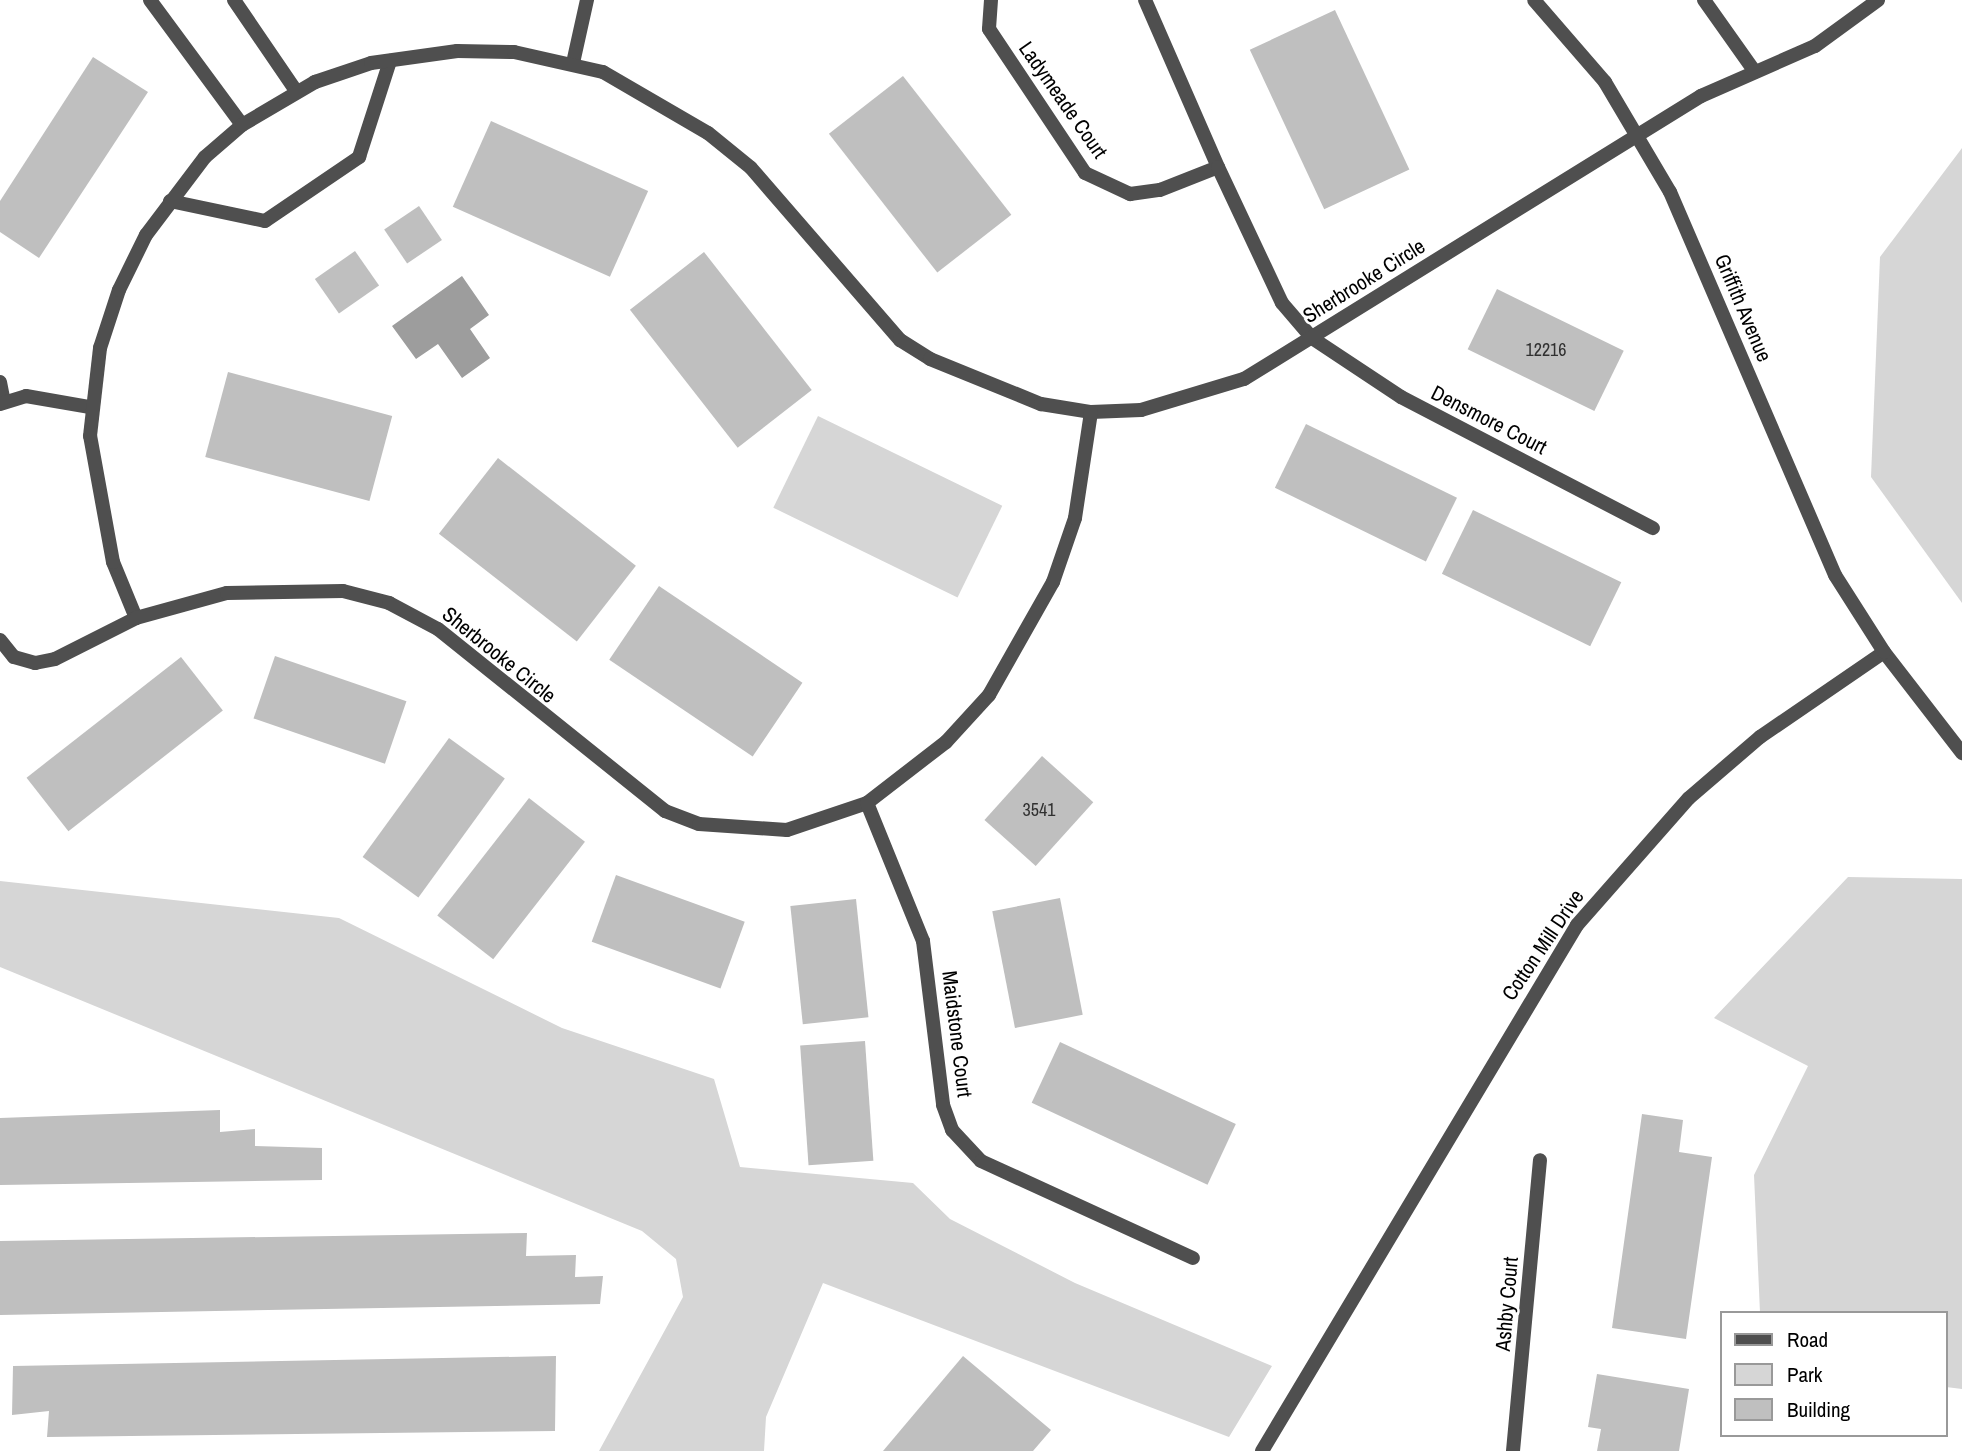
<!DOCTYPE html>
<style>
body{margin:0}
#map{position:relative;width:1962px;height:1451px;overflow:hidden;background:#fff;font-family:"Archivo Narrow",sans-serif}
div>[style]{position:absolute}
.green>*{inset:0;background:#d6d6d6;transform-origin:0 0}
.water>*{inset:0;background:#9d9d9d}
.building>*{inset:0;background:#bfbfbf;transform-origin:0 0}
.service>*{height:14px;margin:-7px;padding:0 7px;transform-origin:7px;border-radius:7px;background:#4f4f4f}
.minor>*{height:14px;margin:-7px;padding:0 7px;transform-origin:7px;border-radius:7px;background:#4f4f4f}
.tertiary>*{height:14px;margin:-7px;padding:0 7px;transform-origin:7px;border-radius:7px;background:#4f4f4f}
span{translate:-50% -50%;white-space:nowrap;text-align:center;line-height:1.15;-webkit-text-stroke:5px #fff;paint-order:stroke}
.number-label{font-size:18px;color:#303030}
.number-label span{-webkit-text-stroke-width:0}
.street-label{font-size:21px;color:#000}
.legend{position:absolute;left:1720px;top:1311px;width:228px;height:126px;box-sizing:border-box;background:#fff;border:2px solid #999;margin:0;padding:9px 12px;list-style:none;font-size:21px;color:#000}
.legend li{display:flex;align-items:center;gap:14px;height:35px}
.legend b{width:35px;border:2px solid #999}
</style>
<div id="map">
<div class="green">
<i style="clip-path:polygon(1962px 148px,1962px 603px,1871px 477px,1880px 257px)"></i>
<i style="left:818px;top:416px;width:205px;height:102px;rotate:26deg"></i>
<i style="clip-path:polygon(1848px 877px,1962px 879px,1962px 1389px,1946px 1387px,1946px 1313px,1760px 1313px,1754px 1175px,1808px 1066px,1714px 1018px)"></i>
<i style="clip-path:polygon(0 881px,339px 918px,562px 1028px,714px 1079px,740px 1167px,913px 1183px,950px 1219px,1075px 1283px,1272px 1366px,1229px 1437px,823px 1283px,766px 1417px,764px 1451px,599px 1451px,683px 1297px,676px 1259px,642px 1231px,0 967px)"></i>
</div>
<div class="water">
<i style="clip-path:polygon(462px 276px,489px 315px,470px 329px,490px 358px,462px 378px,438px 344px,416px 359px,392px 326px)"></i>
</div>
<div class="building">
<i style="left:1335px;top:10px;width:176px;height:94px;rotate:65deg"></i>
<i style="clip-path:polygon(93px 57px,148px 92px,39px 258px,0 232px,0 201px)"></i>
<i style="left:903px;top:76px;width:176px;height:94px;rotate:52deg"></i>
<i style="left:491px;top:121px;width:172px;height:94px;rotate:24deg"></i>
<i style="left:419px;top:206px;width:41px;height:42px;rotate:56deg"></i>
<i style="left:355px;top:251px;width:42px;height:49px;rotate:55deg"></i>
<i style="left:704px;top:252px;width:175px;height:94px;rotate:52deg"></i>
<i style="left:1497px;top:289px;width:141px;height:67px;rotate:26deg"></i>
<i style="left:228px;top:372px;width:170px;height:88px;rotate:15deg"></i>
<i style="left:1306px;top:424px;width:168px;height:71px;rotate:26deg"></i>
<i style="left:498px;top:458px;width:175px;height:96px;rotate:38deg"></i>
<i style="left:1473px;top:510px;width:165px;height:71px;rotate:26deg"></i>
<i style="left:659px;top:586px;width:173px;height:89px;rotate:34deg"></i>
<i style="left:275px;top:656px;width:139px;height:66px;rotate:19deg"></i>
<i style="left:181px;top:657px;width:68px;height:196px;rotate:52deg"></i>
<i style="left:449px;top:738px;width:69px;height:147px;rotate:36deg"></i>
<i style="left:1042px;top:756px;width:69px;height:86px;rotate:42deg"></i>
<i style="left:529px;top:798px;width:71px;height:149px;rotate:38deg"></i>
<i style="left:616px;top:875px;width:137px;height:71px;rotate:20deg"></i>
<i style="left:1060px;top:898px;width:119px;height:69px;rotate:79deg"></i>
<i style="left:856px;top:899px;width:119px;height:66px;rotate:84deg"></i>
<i style="left:865px;top:1041px;width:120px;height:65px;rotate:86deg"></i>
<i style="left:1060px;top:1042px;width:194px;height:67px;rotate:25deg"></i>
<i style="clip-path:polygon(220px 1110px,220px 1132px,255px 1129px,255px 1146px,322px 1148px,322px 1180px,0 1185px,0 1118px)"></i>
<i style="clip-path:polygon(1642px 1114px,1683px 1120px,1679px 1152px,1712px 1157px,1686px 1339px,1612px 1328px)"></i>
<i style="clip-path:polygon(527px 1233px,526px 1256px,576px 1255px,575px 1277px,603px 1276px,600px 1304px,0 1315px,0 1241px)"></i>
<i style="clip-path:polygon(556px 1356px,555px 1431px,47px 1437px,49px 1411px,12px 1415px,13px 1366px)"></i>
<i style="clip-path:polygon(963px 1356px,1051px 1430px,1033px 1451px,883px 1451px)"></i>
<i style="clip-path:polygon(1597px 1374px,1689px 1389px,1679px 1451px,1597px 1451px,1601px 1429px,1588px 1427px)"></i>
</div>
<div class="service">
<i style="left:170px;top:201px;width:97px;rotate:11.9deg"></i>
<i style="left:265px;top:221px;width:114px;rotate:-34.2deg"></i>
<i style="left:359px;top:157px;width:101px;rotate:-72.1deg"></i>
</div>
<div class="minor">
<i style="left:150px;top:0;width:155px;rotate:53.6deg"></i>
<i style="left:234px;top:0;width:110px;rotate:55.7deg"></i>
<i style="left:991px;top:0;width:29px;rotate:94deg"></i>
<i style="left:989px;top:29px;width:173px;rotate:56.3deg"></i>
<i style="left:1085px;top:173px;width:50px;rotate:25deg"></i>
<i style="left:1130px;top:194px;width:30px;rotate:-8deg"></i>
<i style="left:1160px;top:190px;width:62px;rotate:-21.6deg"></i>
<i style="left:1218px;top:167px;width:182px;rotate:-113.6deg"></i>
<i style="left:1704px;top:0;width:88px;rotate:54.7deg"></i>
<i style="left:573px;top:63px;width:65px;rotate:-77.5deg"></i>
<i style="left:1218px;top:167px;width:150px;rotate:64.8deg"></i>
<i style="left:1282px;top:303px;width:46px;rotate:49.4deg"></i>
<i style="left:1312px;top:338px;width:107px;rotate:33.5deg"></i>
<i style="left:1401px;top:397px;width:284px;rotate:27.5deg"></i>
<i style="left:0;top:382px;width:20px;rotate:79deg"></i>
<i style="left:0;top:404px;width:27px;rotate:-17deg"></i>
<i style="left:26px;top:396px;width:65px;rotate:9.8deg"></i>
<i style="left:136px;top:618px;width:61px;rotate:-112.3deg"></i>
<i style="left:113px;top:562px;width:128px;rotate:-100.3deg"></i>
<i style="left:90px;top:436px;width:89px;rotate:-83.5deg"></i>
<i style="left:100px;top:348px;width:61px;rotate:-71.9deg"></i>
<i style="left:119px;top:290px;width:61px;rotate:-63.9deg"></i>
<i style="left:146px;top:235px;width:98px;rotate:-52.9deg"></i>
<i style="left:205px;top:157px;width:49px;rotate:-40.9deg"></i>
<i style="left:242px;top:125px;width:85px;rotate:-30.5deg"></i>
<i style="left:315px;top:82px;width:59px;rotate:-18.7deg"></i>
<i style="left:371px;top:63px;width:87px;rotate:-7.9deg"></i>
<i style="left:457px;top:51px;width:57px;rotate:1deg"></i>
<i style="left:514px;top:52px;width:91px;rotate:12.7deg"></i>
<i style="left:603px;top:72px;width:121px;rotate:30.2deg"></i>
<i style="left:708px;top:133px;width:55px;rotate:39.1deg"></i>
<i style="left:751px;top:168px;width:228px;rotate:49.1deg"></i>
<i style="left:900px;top:340px;width:36px;rotate:32deg"></i>
<i style="left:930px;top:359px;width:120px;rotate:22.1deg"></i>
<i style="left:1041px;top:404px;width:51px;rotate:9.1deg"></i>
<i style="left:1091px;top:412px;width:50px;rotate:-2.3deg"></i>
<i style="left:1141px;top:410px;width:108px;rotate:-16.8deg"></i>
<i style="left:1244px;top:379px;width:538px;rotate:-31.77deg"></i>
<i style="left:1701px;top:96px;width:124px;rotate:-23.7deg"></i>
<i style="left:1815px;top:46px;width:78px;rotate:-36.1deg"></i>
<i style="left:0;top:640px;width:22px;rotate:51deg"></i>
<i style="left:14px;top:657px;width:22px;rotate:16deg"></i>
<i style="left:35px;top:663px;width:20px;rotate:-11deg"></i>
<i style="left:55px;top:659px;width:91px;rotate:-26.8deg"></i>
<i style="left:136px;top:618px;width:94px;rotate:-15.4deg"></i>
<i style="left:227px;top:593px;width:116px;rotate:-1deg"></i>
<i style="left:343px;top:591px;width:48px;rotate:14.6deg"></i>
<i style="left:389px;top:603px;width:55px;rotate:28deg"></i>
<i style="left:438px;top:629px;width:291px;rotate:38.7deg"></i>
<i style="left:665px;top:811px;width:36px;rotate:21deg"></i>
<i style="left:699px;top:824px;width:88px;rotate:3.9deg"></i>
<i style="left:787px;top:830px;width:84px;rotate:-18.6deg"></i>
<i style="left:867px;top:803px;width:100px;rotate:-37.7deg"></i>
<i style="left:946px;top:742px;width:64px;rotate:-47.5deg"></i>
<i style="left:989px;top:695px;width:130px;rotate:-60.5deg"></i>
<i style="left:1053px;top:582px;width:68px;rotate:-71deg"></i>
<i style="left:1075px;top:518px;width:107px;rotate:-81.4deg"></i>
<i style="left:1884px;top:652px;width:128px;rotate:52.3deg"></i>
<i style="left:867px;top:803px;width:149px;rotate:67.9deg"></i>
<i style="left:923px;top:941px;width:165px;rotate:83deg"></i>
<i style="left:943px;top:1105px;width:27px;rotate:70deg"></i>
<i style="left:952px;top:1130px;width:42px;rotate:46.9deg"></i>
<i style="left:981px;top:1161px;width:233px;rotate:24.6deg"></i>
<i style="left:1513px;top:1451px;width:292px;rotate:-84.7deg"></i>
</div>
<div class="tertiary">
<i style="left:1262px;top:1451px;width:613px;rotate:-59.08deg"></i>
<i style="left:1577px;top:925px;width:169px;rotate:-48.6deg"></i>
<i style="left:1689px;top:798px;width:94px;rotate:-40.7deg"></i>
<i style="left:1760px;top:737px;width:150px;rotate:-34.4deg"></i>
<i style="left:1884px;top:652px;width:91px;rotate:-122.5deg"></i>
<i style="left:1835px;top:575px;width:417px;rotate:-113.3deg"></i>
<i style="left:1670px;top:192px;width:128px;rotate:-120.6deg"></i>
<i style="left:1605px;top:82px;width:108px;rotate:-130.9deg"></i>
</div>
<div class="number-label">
<span style="left:1546px;top:350px">12216</span>
<span style="left:1039px;top:810px">3541</span>
</div>
<div class="street-label">
<span style="left:1063px;top:100px;rotate:55deg">Ladymeade Court</span>
<span style="left:1364px;top:281px;rotate:-32deg">Sherbrooke Circle</span>
<span style="left:1743px;top:308px;rotate:67deg">Griffith Avenue</span>
<span style="left:1489px;top:420px;rotate:27deg">Densmore Court</span>
<span style="left:499px;top:655px;rotate:39deg">Sherbrooke Circle</span>
<span style="left:1543px;top:945px;rotate:-56deg">Cotton Mill Drive</span>
<span style="left:957px;top:1034px;rotate:83deg">Maidstone Court</span>
<span style="left:1507px;top:1304px;rotate:-85deg">Ashby Court</span>
</div>
<ul class="legend">
<li><b style="height:9px;background:#4f4f4f"></b>Road</li>
<li><b style="height:19px;background:#d6d6d6"></b>Park</li>
<li><b style="height:19px;background:#bfbfbf"></b>Building</li>
</ul>
</div>
